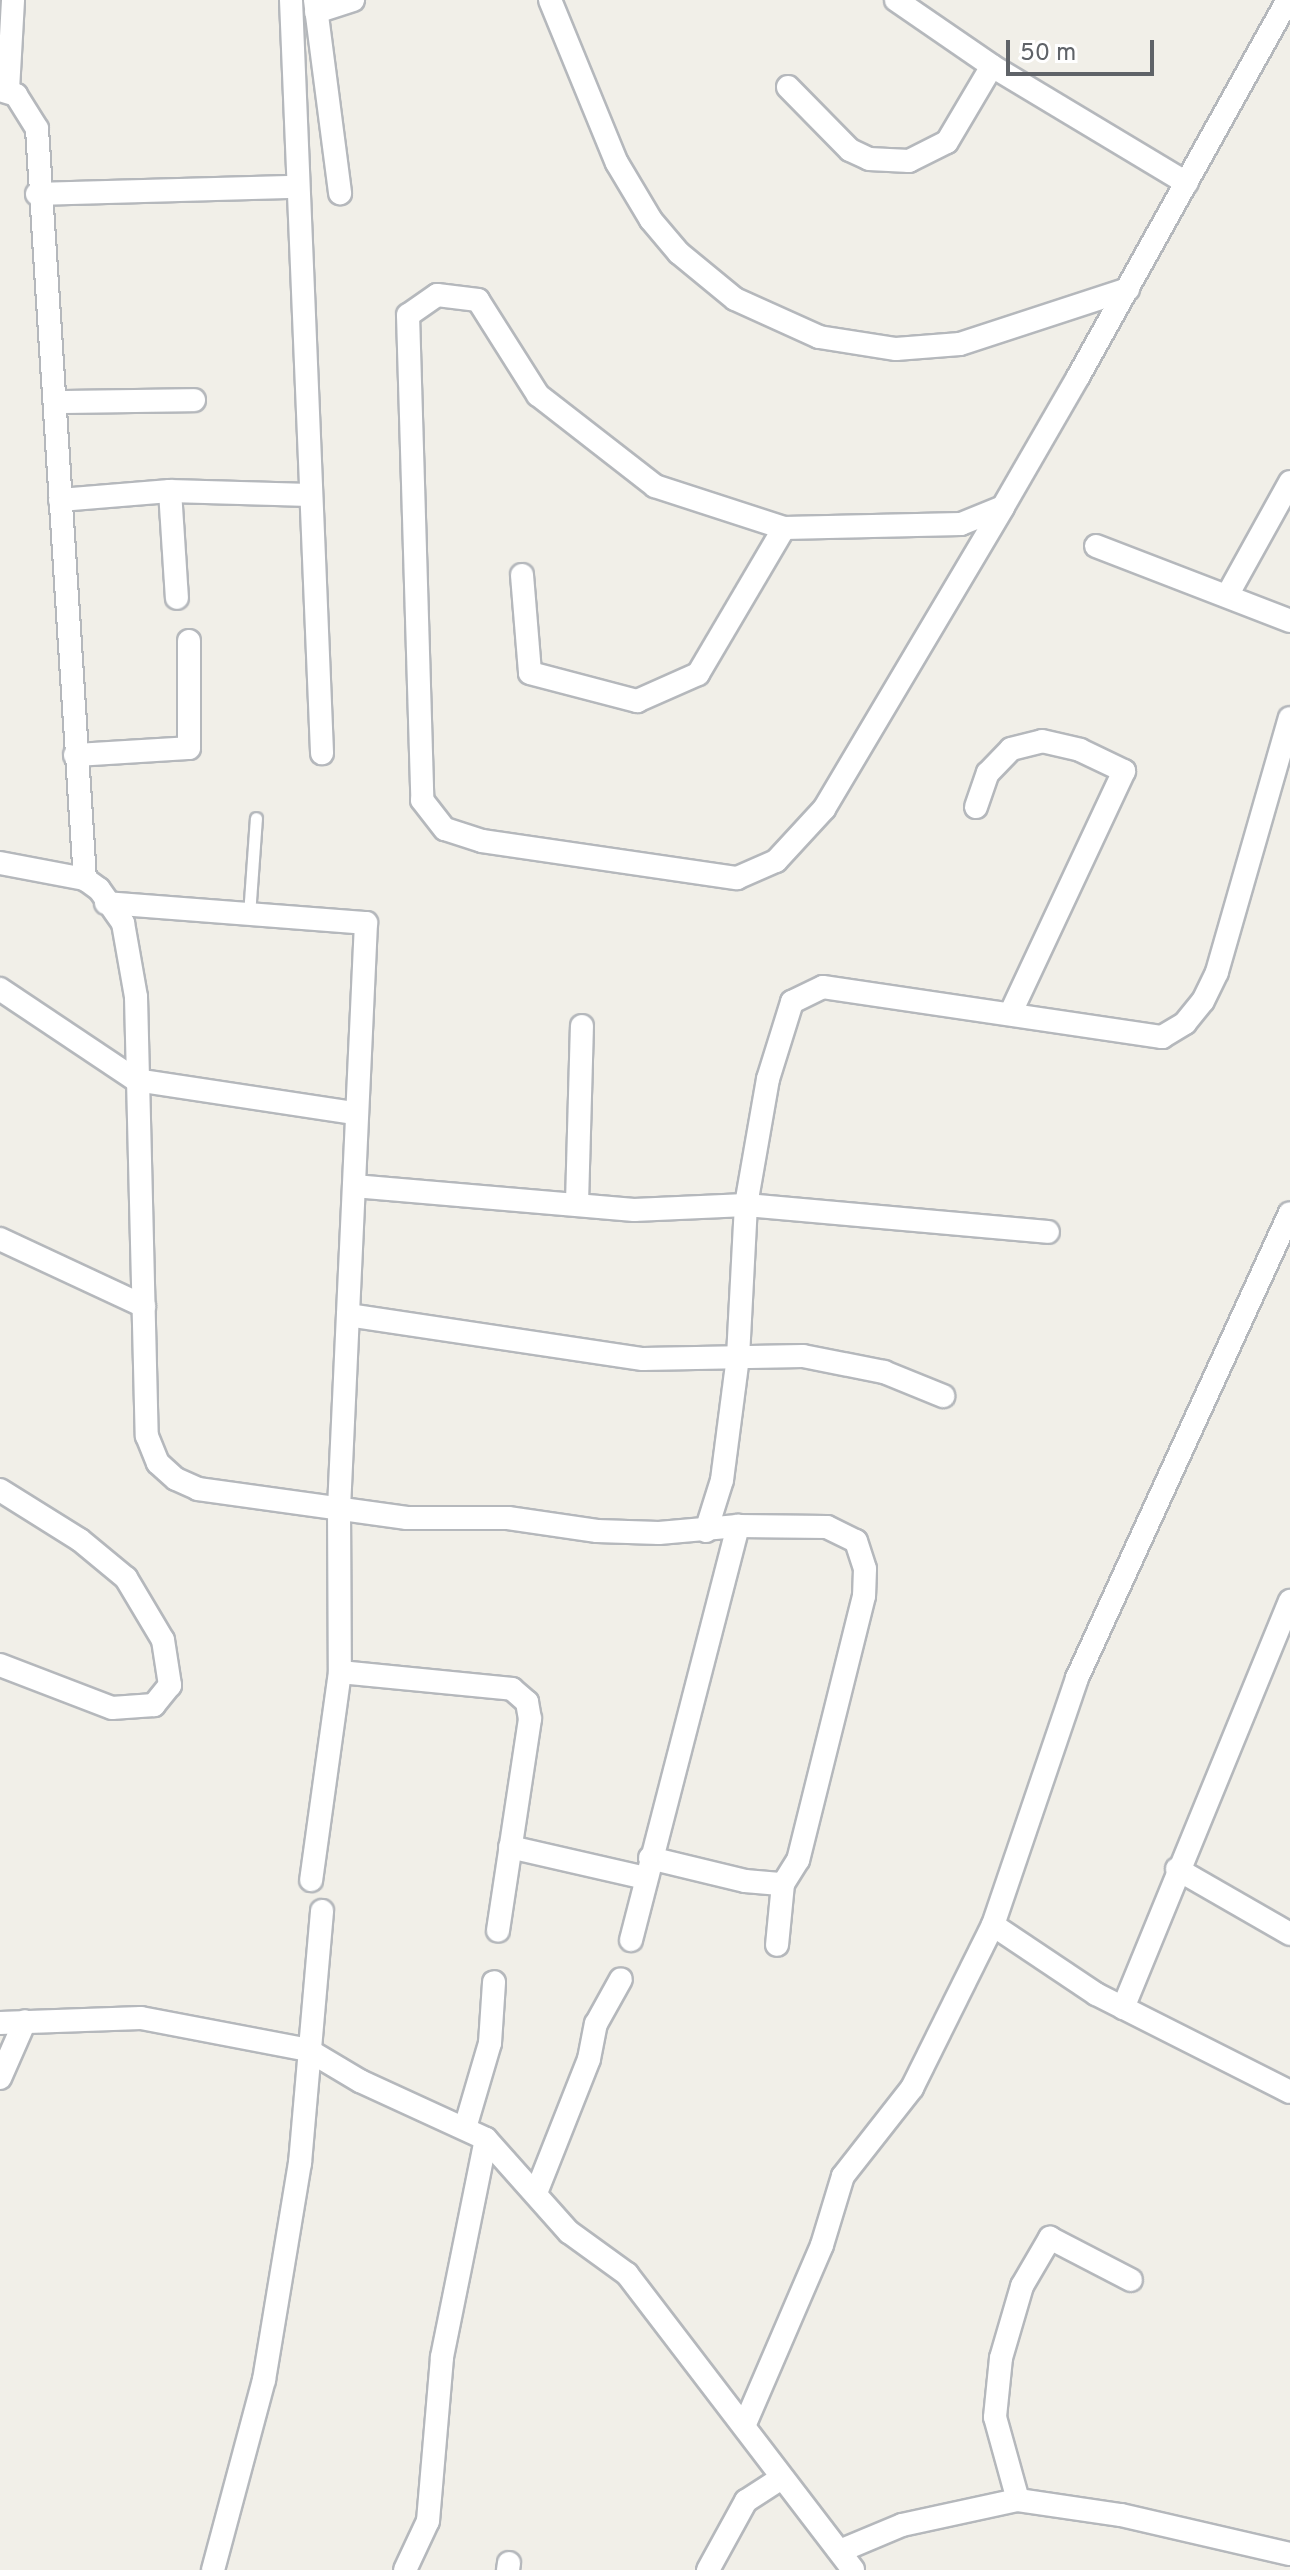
<!DOCTYPE html>
<style>
body{margin:0}
#map{position:relative;width:1290px;height:2570px;overflow:hidden;background:#f1efe8;font-family:Overpass,sans-serif}
div>[style]{position:absolute}
.roads{filter:drop-shadow(2px 0 #b5b8bc) drop-shadow(-2px 0 #b5b8bc) drop-shadow(0 2px #b5b8bc) drop-shadow(0 -2px #b5b8bc)}
.lane>*{height:11px;margin:-5.5px;padding:0 5.5px;transform-origin:5.5px;border-radius:5.5px;background:#fff}
.street>*{height:22px;margin:-11px;padding:0 11px;transform-origin:11px;border-radius:11px;background:#fff}
span{translate:-50% -50%;white-space:nowrap;text-align:center;line-height:1.15;-webkit-text-stroke:6px #fff;paint-order:stroke}
.scale{position:absolute;left:1006px;top:40px;width:148px;height:36px;box-sizing:border-box;border:4px solid #5f6368;border-top:0;padding-left:10px;font-size:24px;line-height:28px;white-space:nowrap;color:#5f6368;-webkit-text-stroke:6px #fff;paint-order:stroke}
</style>
<div id="map">
<div class="roads">
<div class="lane">
<i style="left:249px;top:915px;width:97px;rotate:-85.9deg"></i>
</div>
<div class="street">
<i style="left:291px;top:0;width:754px;rotate:87.64deg"></i>
<i style="left:315px;top:0;width:195px;rotate:82.6deg"></i>
<i style="left:550px;top:0;width:176px;rotate:67.7deg"></i>
<i style="left:617px;top:163px;width:66px;rotate:59.2deg"></i>
<i style="left:651px;top:220px;width:43px;rotate:49.7deg"></i>
<i style="left:679px;top:253px;width:72px;rotate:39.4deg"></i>
<i style="left:735px;top:299px;width:92px;rotate:24.3deg"></i>
<i style="left:819px;top:337px;width:78px;rotate:8.9deg"></i>
<i style="left:896px;top:349px;width:64px;rotate:-4.5deg"></i>
<i style="left:960px;top:344px;width:177px;rotate:-18.1deg"></i>
<i style="left:896px;top:0;width:116px;rotate:34.5deg"></i>
<i style="left:992px;top:66px;width:227px;rotate:31deg"></i>
<i style="left:316px;top:12px;width:39px;rotate:-18deg"></i>
<i style="left:788px;top:87px;width:88px;rotate:45.5deg"></i>
<i style="left:850px;top:150px;width:21px;rotate:25deg"></i>
<i style="left:869px;top:159px;width:40px;rotate:2.9deg"></i>
<i style="left:909px;top:161px;width:42px;rotate:-26.6deg"></i>
<i style="left:947px;top:142px;width:88px;rotate:-59.4deg"></i>
<i style="left:0;top:90px;width:17px;rotate:17deg"></i>
<i style="left:16px;top:95px;width:40px;rotate:58deg"></i>
<i style="left:37px;top:129px;width:752px;rotate:86.34deg"></i>
<i style="left:8px;top:90px;width:90px;rotate:-86.8deg"></i>
<i style="left:37px;top:194px;width:258px;rotate:-1.6deg"></i>
<i style="left:58px;top:402px;width:136px;rotate:-0.8deg"></i>
<i style="left:170px;top:491px;width:107px;rotate:86.3deg"></i>
<i style="left:60px;top:500px;width:110px;rotate:-4.7deg"></i>
<i style="left:170px;top:491px;width:140px;rotate:1.6deg"></i>
<i style="left:1003px;top:507px;width:45px;rotate:158deg"></i>
<i style="left:961px;top:524px;width:177px;rotate:178.7deg"></i>
<i style="left:784px;top:528px;width:136px;rotate:-162deg"></i>
<i style="left:655px;top:486px;width:148px;rotate:-142.1deg"></i>
<i style="left:538px;top:395px;width:112px;rotate:-122.3deg"></i>
<i style="left:478px;top:300px;width:41px;rotate:-173deg"></i>
<i style="left:437px;top:295px;width:35px;rotate:145deg"></i>
<i style="left:408px;top:315px;width:485px;rotate:88.3deg"></i>
<i style="left:422px;top:800px;width:37px;rotate:52deg"></i>
<i style="left:445px;top:829px;width:39px;rotate:18deg"></i>
<i style="left:482px;top:841px;width:258px;rotate:8.3deg"></i>
<i style="left:737px;top:878px;width:43px;rotate:-23.6deg"></i>
<i style="left:776px;top:861px;width:71px;rotate:-47.3deg"></i>
<i style="left:824px;top:809px;width:351px;rotate:-59.3deg"></i>
<i style="left:1003px;top:507px;width:150px;rotate:-60deg"></i>
<i style="left:1078px;top:377px;width:432px;rotate:-60.9deg"></i>
<i style="left:1096px;top:546px;width:208px;rotate:21.1deg"></i>
<i style="left:522px;top:575px;width:98px;rotate:85.3deg"></i>
<i style="left:530px;top:673px;width:111px;rotate:14.7deg"></i>
<i style="left:637px;top:701px;width:67px;rotate:-23.9deg"></i>
<i style="left:698px;top:674px;width:169px;rotate:-59.5deg"></i>
<i style="left:1228px;top:594px;width:128px;rotate:-61deg"></i>
<i style="left:75px;top:755px;width:114px;rotate:-3.5deg"></i>
<i style="left:189px;top:748px;width:107px;rotate:-90deg"></i>
<i style="left:976px;top:807px;width:36px;rotate:-71deg"></i>
<i style="left:988px;top:773px;width:33px;rotate:-46deg"></i>
<i style="left:1011px;top:749px;width:32px;rotate:-14deg"></i>
<i style="left:1042px;top:741px;width:39px;rotate:13deg"></i>
<i style="left:1080px;top:750px;width:49px;rotate:25.5deg"></i>
<i style="left:1124px;top:771px;width:268px;rotate:115.1deg"></i>
<i style="left:0;top:863px;width:86px;rotate:10.7deg"></i>
<i style="left:85px;top:879px;width:17px;rotate:36deg"></i>
<i style="left:99px;top:889px;width:42px;rotate:54.8deg"></i>
<i style="left:123px;top:923px;width:75px;rotate:80deg"></i>
<i style="left:136px;top:997px;width:439px;rotate:88.6deg"></i>
<i style="left:147px;top:1436px;width:29px;rotate:68deg"></i>
<i style="left:158px;top:1463px;width:24px;rotate:42deg"></i>
<i style="left:176px;top:1479px;width:24px;rotate:24deg"></i>
<i style="left:198px;top:1489px;width:211px;rotate:7.9deg"></i>
<i style="left:407px;top:1518px;width:101px"></i>
<i style="left:508px;top:1518px;width:90px;rotate:8.3deg"></i>
<i style="left:597px;top:1531px;width:62px;rotate:1.8deg"></i>
<i style="left:659px;top:1533px;width:79px;rotate:-5.1deg"></i>
<i style="left:738px;top:1526px;width:89px;rotate:0.6deg"></i>
<i style="left:827px;top:1527px;width:32px;rotate:26deg"></i>
<i style="left:856px;top:1541px;width:29px;rotate:72deg"></i>
<i style="left:865px;top:1569px;width:27px;rotate:92deg"></i>
<i style="left:864px;top:1596px;width:272px;rotate:104deg"></i>
<i style="left:798px;top:1860px;width:28px;rotate:122deg"></i>
<i style="left:783px;top:1884px;width:61px;rotate:95.6deg"></i>
<i style="left:106px;top:903px;width:261px;rotate:4.4deg"></i>
<i style="left:366px;top:923px;width:586px;rotate:92.64deg"></i>
<i style="left:339px;top:1508px;width:164px;rotate:89.7deg"></i>
<i style="left:340px;top:1672px;width:210px;rotate:97.9deg"></i>
<i style="left:0;top:989px;width:164px;rotate:33.8deg"></i>
<i style="left:136px;top:1080px;width:220px;rotate:8.6deg"></i>
<i style="left:354px;top:1186px;width:281px;rotate:4.9deg"></i>
<i style="left:634px;top:1210px;width:112px;rotate:-2.6deg"></i>
<i style="left:746px;top:1205px;width:303px;rotate:5.1deg"></i>
<i style="left:577px;top:1203px;width:177px;rotate:-88.4deg"></i>
<i style="left:0;top:1239px;width:159px;rotate:25deg"></i>
<i style="left:348px;top:1315px;width:298px;rotate:8.5deg"></i>
<i style="left:643px;top:1359px;width:160px;rotate:-1.1deg"></i>
<i style="left:803px;top:1356px;width:83px;rotate:11.2deg"></i>
<i style="left:884px;top:1372px;width:64px;rotate:22.1deg"></i>
<i style="left:0;top:1490px;width:94px;rotate:32deg"></i>
<i style="left:80px;top:1540px;width:60px;rotate:39.6deg"></i>
<i style="left:126px;top:1578px;width:72px;rotate:59.2deg"></i>
<i style="left:163px;top:1640px;width:46px;rotate:81.2deg"></i>
<i style="left:170px;top:1685px;width:26px;rotate:129deg"></i>
<i style="left:154px;top:1705px;width:42px;rotate:175.9deg"></i>
<i style="left:112px;top:1708px;width:120px;rotate:-159deg"></i>
<i style="left:706px;top:1531px;width:53px;rotate:-72.6deg"></i>
<i style="left:722px;top:1480px;width:124px;rotate:-82.6deg"></i>
<i style="left:738px;top:1357px;width:152px;rotate:-87deg"></i>
<i style="left:746px;top:1205px;width:128px;rotate:-80.1deg"></i>
<i style="left:768px;top:1079px;width:81px;rotate:-72.7deg"></i>
<i style="left:792px;top:1002px;width:34px;rotate:-26deg"></i>
<i style="left:823px;top:987px;width:343px;rotate:8.4deg"></i>
<i style="left:1162px;top:1037px;width:27px;rotate:-31deg"></i>
<i style="left:1185px;top:1023px;width:28px;rotate:-51deg"></i>
<i style="left:1203px;top:1001px;width:32px;rotate:-64deg"></i>
<i style="left:1217px;top:972px;width:264px;rotate:-74deg"></i>
<i style="left:340px;top:1672px;width:173px;rotate:5.6deg"></i>
<i style="left:512px;top:1689px;width:20px;rotate:41deg"></i>
<i style="left:527px;top:1702px;width:17px;rotate:80deg"></i>
<i style="left:530px;top:1719px;width:214px;rotate:98.6deg"></i>
<i style="left:510px;top:1847px;width:139px;rotate:12.9deg"></i>
<i style="left:650px;top:1858px;width:98px;rotate:13.6deg"></i>
<i style="left:745px;top:1881px;width:38px;rotate:5deg"></i>
<i style="left:1177px;top:1869px;width:130px;rotate:29.9deg"></i>
<i style="left:993px;top:1925px;width:124px;rotate:33.8deg"></i>
<i style="left:1096px;top:1994px;width:217px;rotate:26.8deg"></i>
<i style="left:631px;top:1940px;width:428px;rotate:-75.5deg"></i>
<i style="left:1123px;top:2008px;width:440px;rotate:-67.7deg"></i>
<i style="left:0;top:2023px;width:141px;rotate:-2deg"></i>
<i style="left:141px;top:2018px;width:170px;rotate:10.8deg"></i>
<i style="left:308px;top:2050px;width:61px;rotate:30.8deg"></i>
<i style="left:360px;top:2081px;width:139px;rotate:24.7deg"></i>
<i style="left:486px;top:2139px;width:125px;rotate:48.3deg"></i>
<i style="left:569px;top:2232px;width:72px;rotate:35.9deg"></i>
<i style="left:627px;top:2274px;width:372px;rotate:52.6deg"></i>
<i style="left:0;top:2078px;width:62px;rotate:-66.3deg"></i>
<i style="left:465px;top:2128px;width:89px;rotate:-73.6deg"></i>
<i style="left:490px;top:2043px;width:61px;rotate:-86.2deg"></i>
<i style="left:536px;top:2193px;width:144px;rotate:-68.4deg"></i>
<i style="left:589px;top:2059px;width:36px;rotate:-79deg"></i>
<i style="left:596px;top:2024px;width:51px;rotate:-60.9deg"></i>
<i style="left:745px;top:2424px;width:195px;rotate:-66.7deg"></i>
<i style="left:822px;top:2245px;width:72px;rotate:-73.1deg"></i>
<i style="left:843px;top:2176px;width:112px;rotate:-51.9deg"></i>
<i style="left:912px;top:2088px;width:182px;rotate:-63.6deg"></i>
<i style="left:993px;top:1925px;width:261px;rotate:-71.2deg"></i>
<i style="left:1077px;top:1678px;width:511px;rotate:-65.39deg"></i>
<i style="left:1018px;top:2500px;width:86px;rotate:-105.5deg"></i>
<i style="left:995px;top:2417px;width:59px;rotate:-84.2deg"></i>
<i style="left:1001px;top:2358px;width:75px;rotate:-73.7deg"></i>
<i style="left:1022px;top:2286px;width:56px;rotate:-59.7deg"></i>
<i style="left:1050px;top:2238px;width:91px;rotate:27.4deg"></i>
<i style="left:840px;top:2551px;width:67px;rotate:-22.8deg"></i>
<i style="left:902px;top:2525px;width:119px;rotate:-12.2deg"></i>
<i style="left:1018px;top:2500px;width:104px;rotate:8.3deg"></i>
<i style="left:1121px;top:2515px;width:173px;rotate:13deg"></i>
<i style="left:213px;top:2570px;width:197px;rotate:-75deg"></i>
<i style="left:264px;top:2380px;width:220px;rotate:-80.6deg"></i>
<i style="left:300px;top:2163px;width:253px;rotate:-85deg"></i>
<i style="left:405px;top:2570px;width:54px;rotate:-64.9deg"></i>
<i style="left:428px;top:2521px;width:165px;rotate:-85.1deg"></i>
<i style="left:442px;top:2357px;width:222px;rotate:-78.6deg"></i>
<i style="left:508px;top:2570px;width:7px;rotate:-82deg"></i>
<i style="left:708px;top:2570px;width:79px;rotate:-61.2deg"></i>
<i style="left:746px;top:2501px;width:40px;rotate:-32.9deg"></i>
</div>
</div>
<div class="scale">50 m</div>
</div>
